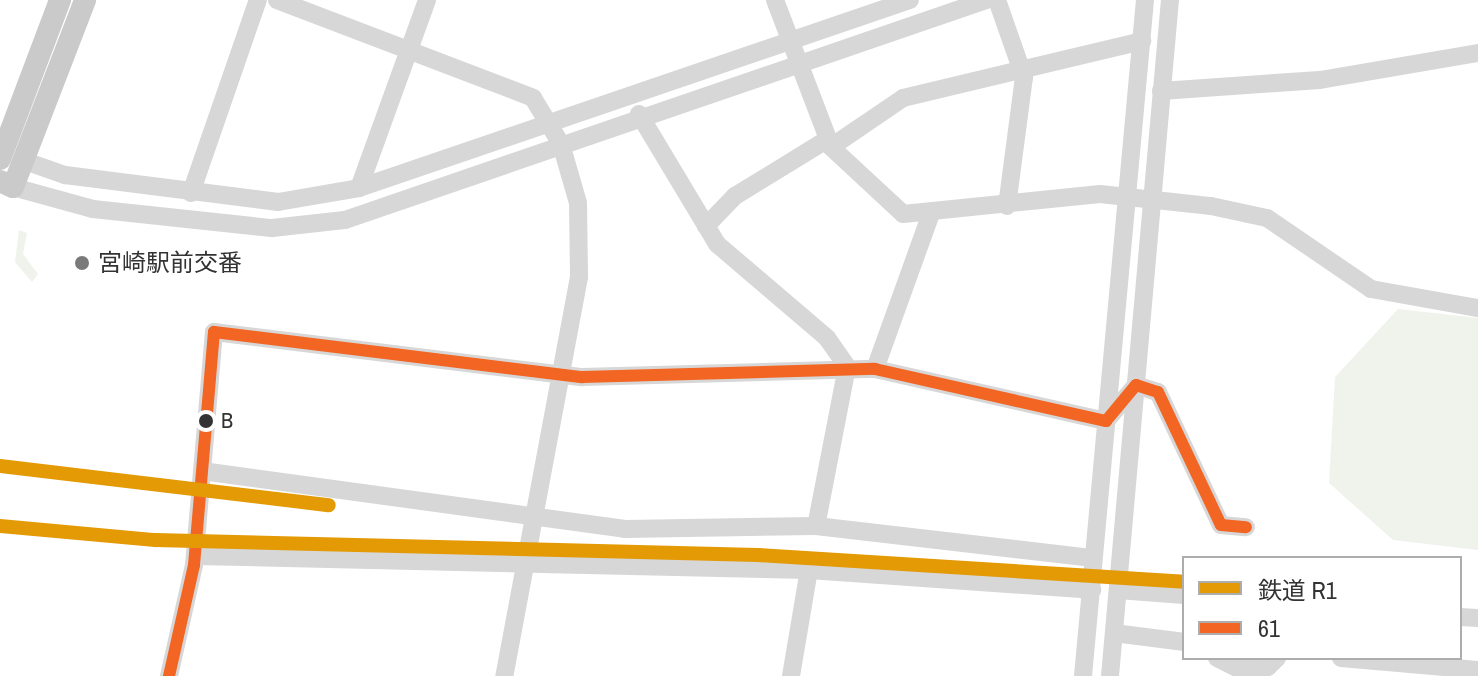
<!DOCTYPE html>
<meta charset="utf-8">
<style>
body{margin:0}
#map{position:relative;width:1478px;height:676px;overflow:hidden;background:#fff;font-family:"Archivo Narrow","Noto Sans JP",sans-serif}
div>[style]{position:absolute}
.green>*{inset:0;background:#f0f3ec}
.minor>*{height:18px;margin:-9px;padding:0 9px;transform-origin:9px;border-radius:9px;background:#d7d7d7}
.major>*{height:22px;margin:-11px;padding:0 11px;transform-origin:11px;border-radius:11px;background:#cacaca}
.bus-1>*{height:12px;margin:-6px;padding:0 6px;transform-origin:6px;border-radius:6px;background:#f26522}
.rail-1>*{height:14px;margin:-7px;padding:0 7px;transform-origin:7px;border-radius:7px;background:#e39a05}
.dots>*{width:22px;height:22px;translate:-50% -50%;box-sizing:border-box;border:4px solid #fff;border-radius:50%}
span{translate:-50% -50%;white-space:nowrap;text-align:center;line-height:1.15;-webkit-text-stroke:8px #fff;paint-order:stroke}
.bus-label{font-size:22px;color:#333}
.left{translate:0 -50%;text-align:left}
.poi-label{font-size:24px;color:#333}
.legend{position:absolute;left:1182px;top:556px;width:280px;height:104px;box-sizing:border-box;background:#fff;border:2px solid #adadad;margin:0;padding:10px 14px;list-style:none;font-size:24px;color:#333}
.legend li{display:flex;align-items:center;gap:16px;height:40px}
.legend b{width:40px;border:2px solid #adadad}
</style>
<div id="map">
<div class="green">
<i style="clip-path:polygon(19px 230px,27px 233px,23px 254px,38px 274px,32px 282px,15px 262px)"></i>
<i style="clip-path:polygon(1398px 309px,1478px 318px,1478px 550px,1393px 540px,1329px 483px,1335px 377px)"></i>
</div>
<div class="minor">
<i style="left:277px;top:0;width:274px;rotate:20.9deg"></i>
<i style="left:533px;top:98px;width:54px;rotate:58.7deg"></i>
<i style="left:561px;top:144px;width:61px;rotate:73.9deg"></i>
<i style="left:578px;top:203px;width:74px;rotate:89.2deg"></i>
<i style="left:579px;top:277px;width:406px;rotate:100.6deg"></i>
<i style="left:775px;top:0;width:157px;rotate:69.1deg"></i>
<i style="left:831px;top:147px;width:98px;rotate:42.9deg"></i>
<i style="left:903px;top:214px;width:198px;rotate:-5.8deg"></i>
<i style="left:1100px;top:194px;width:112px;rotate:6.2deg"></i>
<i style="left:1211px;top:206px;width:57px;rotate:12.1deg"></i>
<i style="left:1267px;top:218px;width:126px;rotate:34.3deg"></i>
<i style="left:1371px;top:289px;width:109px;rotate:10.1deg"></i>
<i style="left:997px;top:0;width:82px;rotate:70.7deg"></i>
<i style="left:1024px;top:77px;width:130px;rotate:97.5deg"></i>
<i style="left:1161px;top:91px;width:159px;rotate:-4deg"></i>
<i style="left:1320px;top:80px;width:160px;rotate:-9.7deg"></i>
<i style="left:639px;top:114px;width:152px;rotate:59deg"></i>
<i style="left:717px;top:244px;width:145px;rotate:40.5deg"></i>
<i style="left:827px;top:338px;width:35px;rotate:55deg"></i>
<i style="left:847px;top:367px;width:162px;rotate:101deg"></i>
<i style="left:831px;top:147px;width:87px;rotate:-34.2deg"></i>
<i style="left:903px;top:98px;width:246px;rotate:-13.4deg"></i>
<i style="left:22px;top:160px;width:46px;rotate:19.2deg"></i>
<i style="left:65px;top:175px;width:215px;rotate:7.2deg"></i>
<i style="left:278px;top:202px;width:82px;rotate:-9.8deg"></i>
<i style="left:359px;top:188px;width:582px;rotate:-18.84deg"></i>
<i style="left:13px;top:187px;width:83px;rotate:15.4deg"></i>
<i style="left:93px;top:209px;width:180px;rotate:6.1deg"></i>
<i style="left:272px;top:228px;width:73px;rotate:-6.3deg"></i>
<i style="left:345px;top:220px;width:678px;rotate:-18.94deg"></i>
<i style="left:359px;top:188px;width:200px;rotate:-70.1deg"></i>
<i style="left:191px;top:193px;width:204px;rotate:-70.9deg"></i>
<i style="left:706px;top:226px;width:42px;rotate:-46deg"></i>
<i style="left:735px;top:196px;width:109px;rotate:-31.5deg"></i>
<i style="left:875px;top:369px;width:163px;rotate:-70.2deg"></i>
<i style="left:202px;top:471px;width:427px;rotate:7.8deg"></i>
<i style="left:625px;top:529px;width:191px;rotate:-0.9deg"></i>
<i style="left:816px;top:526px;width:279px;rotate:6.6deg"></i>
<i style="left:196px;top:556px;width:613px;rotate:1.31deg"></i>
<i style="left:809px;top:570px;width:284px;rotate:4deg"></i>
<i style="left:1118px;top:590px;width:66px;rotate:4.3deg"></i>
<i style="left:1460px;top:617px;width:18px;rotate:3deg"></i>
<i style="left:1114px;top:633px;width:71px;rotate:7.3deg"></i>
<i style="left:1217px;top:658px;width:20px;rotate:27deg"></i>
<i style="left:1235px;top:667px;width:33px"></i>
<i style="left:1268px;top:667px;width:13px;rotate:-45deg"></i>
<i style="left:1341px;top:658px;width:138px;rotate:5deg"></i>
<i style="left:169px;top:676px;width:114px;rotate:-77.3deg"></i>
<i style="left:194px;top:565px;width:234px;rotate:-85.1deg"></i>
<i style="left:214px;top:332px;width:371px;rotate:7deg"></i>
<i style="left:582px;top:377px;width:293px;rotate:-1.6deg"></i>
<i style="left:875px;top:369px;width:237px;rotate:12.7deg"></i>
<i style="left:1106px;top:421px;width:47px;rotate:-50.2deg"></i>
<i style="left:1136px;top:385px;width:23px;rotate:18deg"></i>
<i style="left:1158px;top:392px;width:147px;rotate:64.7deg"></i>
<i style="left:1221px;top:525px;width:25px;rotate:5deg"></i>
<i style="left:791px;top:676px;width:108px;rotate:-80.4deg"></i>
<i style="left:1083px;top:676px;width:679px;rotate:-84.76deg"></i>
<i style="left:1110px;top:676px;width:679px;rotate:-84.93deg"></i>
</div>
<div class="major">
<i style="left:0;top:159px;width:170px;rotate:-69.3deg"></i>
<i style="left:0;top:181px;width:14px;rotate:25deg"></i>
<i style="left:13px;top:187px;width:200px;rotate:-68.9deg"></i>
</div>
<div class="bus-1">
<i style="left:169px;top:676px;width:114px;rotate:-77.3deg"></i>
<i style="left:194px;top:565px;width:234px;rotate:-85.1deg"></i>
<i style="left:214px;top:332px;width:371px;rotate:7deg"></i>
<i style="left:582px;top:377px;width:293px;rotate:-1.6deg"></i>
<i style="left:875px;top:369px;width:237px;rotate:12.7deg"></i>
<i style="left:1106px;top:421px;width:47px;rotate:-50.2deg"></i>
<i style="left:1136px;top:385px;width:23px;rotate:18deg"></i>
<i style="left:1158px;top:392px;width:147px;rotate:64.7deg"></i>
<i style="left:1221px;top:525px;width:25px;rotate:5deg"></i>
</div>
<div class="rail-1">
<i style="left:0;top:466px;width:331px;rotate:6.8deg"></i>
<i style="left:0;top:526px;width:156px;rotate:5.2deg"></i>
<i style="left:155px;top:540px;width:603px;rotate:1.42deg"></i>
<i style="left:758px;top:555px;width:427px;rotate:3.6deg"></i>
</div>
<div class="dots">
<i style="left:82px;top:263px;background:#7a7a7a"></i>
<i style="left:206px;top:421px;background:#333"></i>
</div>
<div class="bus-label">
<span class="left" style="left:221px;top:421px">B</span>
</div>
<div class="poi-label">
<span class="left" style="left:98px;top:263px">宮崎駅前交番</span>
</div>
<ul class="legend">
<li><b style="height:10px;background:#e39a05"></b>鉄道 R1</li>
<li><b style="height:10px;background:#f26522"></b>61</li>
</ul>
</div>
